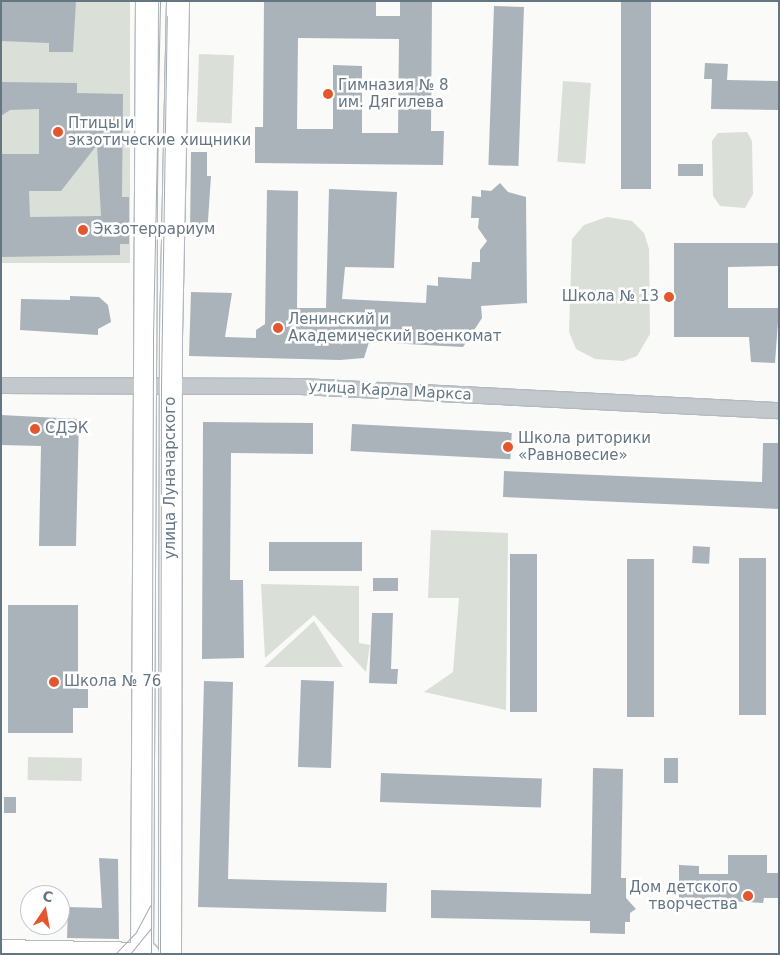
<!DOCTYPE html>
<meta charset="utf-8">
<style>
body{margin:0}
#map{position:relative;width:780px;height:955px;overflow:hidden;background:#fafaf8;font-family:"DejaVu Sans",sans-serif}
div>[style]{position:absolute}
.green>*{inset:0;background:#dadfd7;transform-origin:0 0}
.building>*{inset:0;background:#aab3b9;transform-origin:0 0}
.roads{filter:drop-shadow(1px 0 #b3babf) drop-shadow(-1px 0 #b3babf) drop-shadow(0 1px #b3babf) drop-shadow(0 -1px #b3babf)}
.minor>*{height:15px;margin:-7.5px;padding:0 7.5px;transform-origin:7.5px;border-radius:7.5px;background:#c3c8cc}
.secondary>*{height:22px;margin:-11px;padding:0 11px;transform-origin:11px;border-radius:11px;background:#fff}
.tram>*{height:1px;margin:-0.5px;padding:0 0.5px;transform-origin:0.5px;border-radius:0.5px;background:#a2aab0}
.dots>*{width:14px;height:14px;translate:-50% -50%;box-sizing:border-box;border:2px solid #fff;border-radius:50%}
span{translate:-50% -50%;white-space:nowrap;text-align:center;line-height:1.15;-webkit-text-stroke:5px #fff;paint-order:stroke}
.poi-label{font-size:15px;color:#657683}
.left{translate:0 -50%;text-align:left}
.right{translate:-100% -50%;text-align:right}
.street-label{font-size:15px;color:#657683}
.frame{position:absolute;inset:0;border:2px solid #657683;pointer-events:none}
.north{position:absolute;left:20px;top:885px;width:50px;height:50px;box-sizing:border-box;background:#fff;border:1px solid #c1c8cd;border-radius:50%;rotate:12deg;font-size:14px;font-weight:700;line-height:20px;text-align:center;color:#657683}
.north::after{content:'';display:block;margin:auto;width:18px;height:22px;background:#e4572e;clip-path:polygon(50% 0,100% 100%,50% 72%,0 100%)}
</style>
<div id="map">
<div class="green">
<i style="left:1px;top:1px;width:129px;height:262px"></i>
<i style="left:199px;top:54px;width:35px;height:68px;rotate:2deg"></i>
<i style="left:563px;top:81px;width:28px;height:81px;rotate:4deg"></i>
<i style="clip-path:polygon(747px 132px,752px 141px,753px 194px,745px 208px,720px 206px,713px 196px,712px 141px,718px 133px)"></i>
<i style="clip-path:polygon(607px 217px,632px 221px,644px 233px,649px 249px,650px 334px,637px 356px,623px 361px,595px 359px,576px 349px,569px 332px,572px 239px,584px 225px)"></i>
<i style="clip-path:polygon(431px 530px,508px 533px,506px 710px,424px 692px,453px 672px,459px 598px,428px 598px)"></i>
<i style="clip-path:polygon(261px 584px,359px 586px,359px 643px,370px 645px,366px 672px,314px 615px,265px 658px)"></i>
<i style="clip-path:polygon(314px 621px,343px 667px,264px 667px)"></i>
<i style="left:28px;top:757px;width:54px;height:23px;rotate:1deg"></i>
</div>
<div class="building">
<i style="clip-path:polygon(1px 1px,76px 1px,73px 52px,49px 52px,49px 43px,1px 41px)"></i>
<i style="clip-path:polygon(evenodd,264px 1px,376px 1px,376px 16px,400px 16px,400px 1px,432px 1px,431px 131px,444px 131px,443px 165px,255px 163px,255px 127px,263px 127px,264px 1px,298px 38px,399px 39px,398px 133px,362px 133px,362px 66px,333px 65px,333px 129px,297px 129px,298px 38px)"></i>
<i style="left:621px;top:1px;width:30px;height:188px"></i>
<i style="left:494px;top:6px;width:30px;height:159px;rotate:2deg"></i>
<i style="clip-path:polygon(705px 63px,728px 64px,727px 80px,779px 81px,779px 110px,711px 109px,712px 79px,704px 79px)"></i>
<i style="clip-path:polygon(evenodd,1px 82px,77px 83px,77px 93px,123px 94px,122px 197px,129px 197px,129px 244px,120px 244px,120px 255px,1px 257px,1px 154px,39px 154px,39px 109px,10px 110px,1px 116px,1px 82px,97px 145px,101px 216px,30px 217px,29px 191px,61px 191px,97px 145px)"></i>
<i style="clip-path:polygon(191px 152px,207px 152px,207px 176px,211px 176px,207px 235px,190px 235px)"></i>
<i style="left:678px;top:164px;width:25px;height:12px"></i>
<i style="clip-path:polygon(500px 183px,508px 192px,526px 197px,527px 303px,481px 306px,482px 318px,463px 347px,369px 342px,364px 358px,340px 360px,189px 356px,191px 292px,232px 293px,225px 337px,256px 338px,256px 330px,265px 324px,267px 190px,298px 191px,297px 308px,326px 308px,329px 189px,397px 192px,394px 268px,345px 267px,342px 299px,426px 303px,427px 285px,438px 286px,438px 277px,471px 279px,472px 262px,480px 262px,480px 250px,487px 241px,478px 228px,479px 218px,471px 218px,472px 196px,481px 197px,481px 190px,491px 191px)"></i>
<i style="clip-path:polygon(674px 243px,779px 243px,779px 266px,728px 267px,728px 308px,779px 308px,775px 363px,751px 362px,749px 337px,674px 337px)"></i>
<i style="clip-path:polygon(70px 296px,99px 297px,108px 305px,111px 322px,98px 329px,98px 335px,20px 330px,21px 299px,70px 300px)"></i>
<i style="clip-path:polygon(1px 415px,79px 419px,76px 546px,39px 546px,41px 446px,1px 445px)"></i>
<i style="clip-path:polygon(203px 422px,313px 423px,313px 454px,231px 453px,230px 580px,243px 580px,244px 658px,202px 659px)"></i>
<i style="left:352px;top:424px;width:160px;height:27px;rotate:3deg"></i>
<i style="clip-path:polygon(763px 443px,779px 443px,779px 509px,503px 497px,504px 471px,762px 482px)"></i>
<i style="left:269px;top:542px;width:93px;height:29px"></i>
<i style="left:693px;top:546px;width:17px;height:17px;rotate:3deg"></i>
<i style="left:510px;top:554px;width:27px;height:158px"></i>
<i style="left:739px;top:558px;width:27px;height:157px"></i>
<i style="left:627px;top:559px;width:27px;height:158px"></i>
<i style="left:373px;top:578px;width:25px;height:13px"></i>
<i style="clip-path:polygon(8px 605px,78px 605px,78px 689px,88px 689px,88px 708px,73px 708px,73px 733px,8px 733px)"></i>
<i style="clip-path:polygon(372px 613px,393px 613px,391px 669px,398px 669px,397px 684px,369px 683px)"></i>
<i style="left:301px;top:680px;width:33px;height:87px;rotate:2deg"></i>
<i style="clip-path:polygon(204px 681px,233px 682px,228px 879px,387px 883px,386px 912px,198px 907px)"></i>
<i style="left:664px;top:758px;width:14px;height:25px"></i>
<i style="clip-path:polygon(593px 768px,623px 769px,621px 878px,626px 878px,626px 898px,636px 909px,630px 913px,630px 922px,625px 922px,625px 934px,590px 933px,590px 921px,431px 918px,431px 890px,591px 894px)"></i>
<i style="left:381px;top:773px;width:161px;height:29px;rotate:2deg"></i>
<i style="left:4px;top:797px;width:12px;height:16px"></i>
<i style="clip-path:polygon(728px 855px,767px 855px,767px 873px,779px 873px,779px 898px,764px 898px,763px 903px,679px 898px,679px 865px,699px 866px,699px 874px,728px 874px)"></i>
<i style="clip-path:polygon(99px 858px,118px 859px,119px 939px,67px 938px,68px 907px,102px 908px)"></i>
</div>
<div class="roads">
<div class="minor">
<i style="left:1px;top:385px;width:299px;rotate:0.2deg"></i>
<i style="left:300px;top:386px;width:480px;rotate:2.9deg"></i>
</div>
<div class="secondary">
<i style="left:1px;top:951px;width:147px;rotate:1.2deg"></i>
<i style="left:142px;top:954px;width:953px;rotate:-89.7deg"></i>
<i style="left:170px;top:954px;width:617px;rotate:-89.91deg"></i>
<i style="left:171px;top:337px;width:336px;rotate:-88.8deg"></i>
</div>
</div>
<div class="tram">
<i style="left:115px;top:954px;width:30px;rotate:-46deg"></i>
<i style="left:136px;top:932px;width:30px;rotate:-62deg"></i>
<i style="left:130px;top:954px;width:33px;rotate:-51deg"></i>
<i style="left:151px;top:954px;width:617px;rotate:-89.81deg"></i>
<i style="left:153px;top:337px;width:336px;rotate:-88.8deg"></i>
<i style="left:160px;top:954px;width:569px;rotate:-89.9deg"></i>
<i style="left:161px;top:385px;width:369px;rotate:-89.1deg"></i>
</div>
<div class="dots">
<i style="left:328px;top:94px;background:#e4572e"></i>
<i style="left:58px;top:132px;background:#e4572e"></i>
<i style="left:83px;top:230px;background:#e4572e"></i>
<i style="left:669px;top:297px;background:#e4572e"></i>
<i style="left:278px;top:328px;background:#e4572e"></i>
<i style="left:35px;top:429px;background:#e4572e"></i>
<i style="left:508px;top:447px;background:#e4572e"></i>
<i style="left:54px;top:682px;background:#e4572e"></i>
<i style="left:748px;top:896px;background:#e4572e"></i>
</div>
<div class="poi-label">
<span class="left" style="left:338px;top:94px">Гимназия № 8<br>им. Дягилева</span>
<span class="left" style="left:68px;top:132px">Птицы и<br>экзотические хищники</span>
<span class="left" style="left:93px;top:230px">Экзотеррариум</span>
<span class="right" style="left:659px;top:297px">Школа № 13</span>
<span class="left" style="left:288px;top:328px">Ленинский и<br>Академический военкомат</span>
<span class="left" style="left:45px;top:429px">СДЭК</span>
<span class="left" style="left:518px;top:447px">Школа риторики<br>«Равновесие»</span>
<span class="left" style="left:64px;top:682px">Школа № 76</span>
<span class="right" style="left:738px;top:896px">Дом детского<br>творчества</span>
</div>
<div class="street-label">
<span style="left:390px;top:391px;rotate:3deg">улица Карла Маркса</span>
<span style="left:171px;top:478px;rotate:-90deg">улица Луначарского</span>
</div>
<div class="frame"></div>
<div class="north">С</div>
</div>
